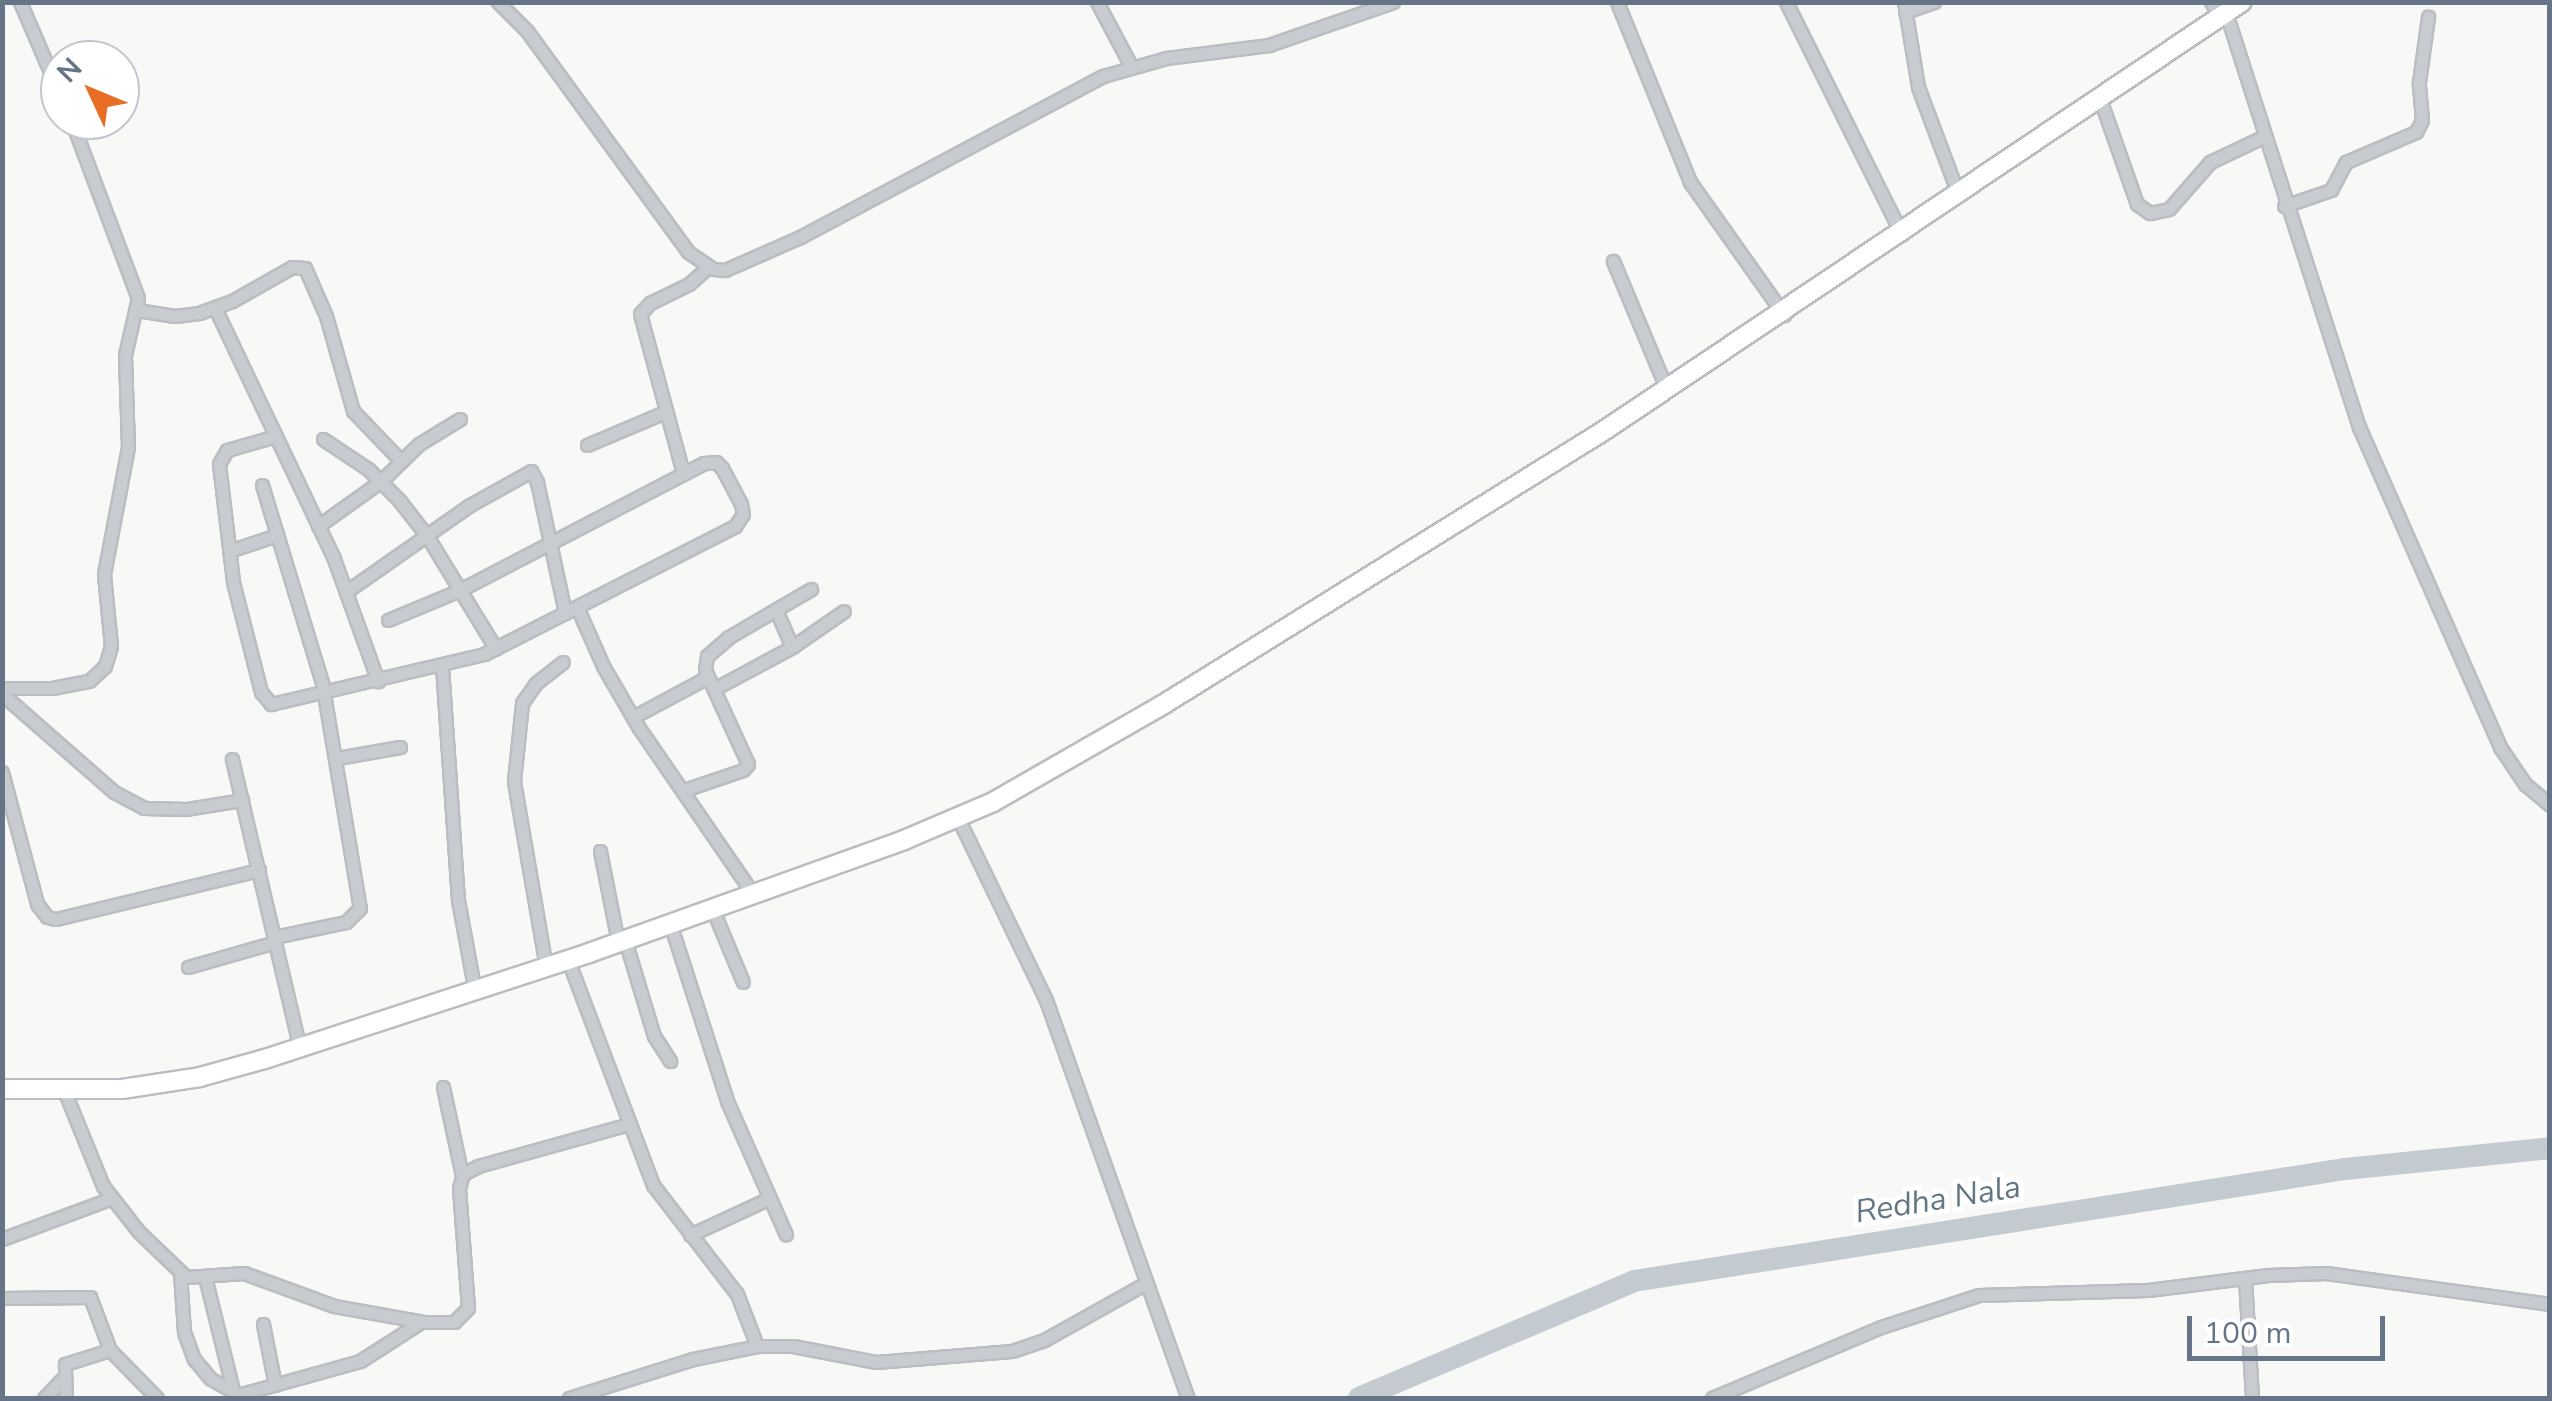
<!DOCTYPE html>
<style>
body{margin:0}
#map{position:relative;width:2552px;height:1401px;overflow:hidden;background:#f8f8f6;font-family:"Nunito Sans",sans-serif}
div>[style]{position:absolute}
.river>*{height:22px;margin:-11px;padding:0 11px;transform-origin:11px;border-radius:11px;background:#c3cad0}
.roads{filter:drop-shadow(2px 0 #babdc1) drop-shadow(-2px 0 #babdc1) drop-shadow(0 2px #babdc1) drop-shadow(0 -2px #babdc1)}
.minor>*{height:11px;margin:-5.5px;padding:0 5.5px;transform-origin:5.5px;border-radius:5.5px;background:#c8cbcf}
.trunk>*{height:18px;margin:-9px;padding:0 9px;transform-origin:9px;border-radius:9px;background:#fff}
span{translate:-50% -50%;white-space:nowrap;text-align:center;line-height:1.15;-webkit-text-stroke:10px #fff;paint-order:stroke}
.water-label{font-size:32px;color:#637683;font-style:italic}
.frame{position:absolute;inset:0;border:5px solid #667488;pointer-events:none}
.north{position:absolute;left:40px;top:40px;width:100px;height:100px;box-sizing:border-box;background:#fff;border:2px solid #c2c7cf;border-radius:50%;rotate:314deg;font-size:28px;font-weight:700;line-height:40px;text-align:center;color:#667488}
.north::after{content:'';display:block;margin:auto;width:35px;height:45px;background:#e86e25;clip-path:polygon(50% 0,100% 100%,50% 72%,0 100%)}
.scale{position:absolute;left:2187px;top:1316px;width:198px;height:45px;box-sizing:border-box;border:5px solid #667488;border-top:0;padding-left:12px;font-size:30px;line-height:35px;white-space:nowrap;color:#667488;-webkit-text-stroke:8px #fff;paint-order:stroke}
</style>
<div id="map">
<div class="river">
<i style="left:1359px;top:1398px;width:299px;rotate:-23deg"></i>
<i style="left:1634px;top:1281px;width:720px;rotate:-8.95deg"></i>
<i style="left:2345px;top:1169px;width:206px;rotate:-5.8deg"></i>
</div>
<div class="roads">
<div class="minor">
<i style="left:20px;top:2px;width:101px;rotate:66.7deg"></i>
<i style="left:498px;top:2px;width:41px;rotate:45deg"></i>
<i style="left:527px;top:31px;width:273px;rotate:53.9deg"></i>
<i style="left:688px;top:252px;width:30px;rotate:34deg"></i>
<i style="left:713px;top:269px;width:12px;rotate:5deg"></i>
<i style="left:725px;top:270px;width:82px;rotate:-23.7deg"></i>
<i style="left:800px;top:237px;width:343px;rotate:-28deg"></i>
<i style="left:1103px;top:76px;width:66px;rotate:-15.9deg"></i>
<i style="left:1166px;top:58px;width:104px;rotate:-7.2deg"></i>
<i style="left:1269px;top:45px;width:131px;rotate:-19.1deg"></i>
<i style="left:1097px;top:2px;width:72px;rotate:62deg"></i>
<i style="left:1617px;top:2px;width:194px;rotate:67.9deg"></i>
<i style="left:1690px;top:182px;width:163px;rotate:54.7deg"></i>
<i style="left:1786px;top:2px;width:260px;rotate:63.5deg"></i>
<i style="left:1904px;top:2px;width:86px;rotate:80.6deg"></i>
<i style="left:1918px;top:87px;width:116px;rotate:69.4deg"></i>
<i style="left:2211px;top:2px;width:17px;rotate:59deg"></i>
<i style="left:1905px;top:12px;width:31px;rotate:-19deg"></i>
<i style="left:2226px;top:13px;width:435px;rotate:72.2deg"></i>
<i style="left:2359px;top:427px;width:350px;rotate:66.2deg"></i>
<i style="left:2500px;top:747px;width:45px;rotate:56deg"></i>
<i style="left:2525px;top:784px;width:33px;rotate:40deg"></i>
<i style="left:2100px;top:99px;width:111px;rotate:70.6deg"></i>
<i style="left:2137px;top:204px;width:16px;rotate:35deg"></i>
<i style="left:2150px;top:213px;width:19px;rotate:-12deg"></i>
<i style="left:2169px;top:209px;width:62px;rotate:-48.9deg"></i>
<i style="left:2210px;top:162px;width:59px;rotate:-25.3deg"></i>
<i style="left:2284px;top:206px;width:50px;rotate:-18.8deg"></i>
<i style="left:2331px;top:190px;width:32px;rotate:-62deg"></i>
<i style="left:2346px;top:162px;width:76px;rotate:-23.2deg"></i>
<i style="left:2416px;top:132px;width:13px;rotate:-63deg"></i>
<i style="left:2422px;top:120px;width:38px;rotate:-95deg"></i>
<i style="left:2419px;top:82px;width:66px;rotate:-82.1deg"></i>
<i style="left:1613px;top:261px;width:140px;rotate:67.3deg"></i>
<i style="left:215px;top:308px;width:278px;rotate:64.6deg"></i>
<i style="left:334px;top:559px;width:130px;rotate:70.2deg"></i>
<i style="left:137px;top:310px;width:38px;rotate:9deg"></i>
<i style="left:175px;top:316px;width:24px;rotate:-7deg"></i>
<i style="left:199px;top:313px;width:35px;rotate:-20deg"></i>
<i style="left:232px;top:301px;width:69px;rotate:-29.5deg"></i>
<i style="left:292px;top:267px;width:13px;rotate:4deg"></i>
<i style="left:305px;top:268px;width:52px;rotate:66.4deg"></i>
<i style="left:326px;top:316px;width:99px;rotate:74.1deg"></i>
<i style="left:353px;top:411px;width:69px;rotate:46.2deg"></i>
<i style="left:276px;top:436px;width:51px;rotate:164.1deg"></i>
<i style="left:227px;top:450px;width:16px;rotate:120deg"></i>
<i style="left:219px;top:464px;width:119px;rotate:83.2deg"></i>
<i style="left:233px;top:582px;width:114px;rotate:75.7deg"></i>
<i style="left:261px;top:692px;width:16px;rotate:50deg"></i>
<i style="left:271px;top:704px;width:219px;rotate:-13.2deg"></i>
<i style="left:484px;top:654px;width:282px;rotate:-27deg"></i>
<i style="left:735px;top:526px;width:14px;rotate:-56deg"></i>
<i style="left:743px;top:514px;width:10px;rotate:-101deg"></i>
<i style="left:741px;top:504px;width:41px;rotate:-117.8deg"></i>
<i style="left:722px;top:468px;width:8px;rotate:-135deg"></i>
<i style="left:716px;top:462px;width:12px;rotate:175deg"></i>
<i style="left:704px;top:463px;width:275px;rotate:152.5deg"></i>
<i style="left:460px;top:590px;width:78px;rotate:157.4deg"></i>
<i style="left:323px;top:439px;width:54px;rotate:33.7deg"></i>
<i style="left:368px;top:469px;width:44px;rotate:45deg"></i>
<i style="left:399px;top:500px;width:46px;rotate:52.1deg"></i>
<i style="left:427px;top:536px;width:132px;rotate:58.6deg"></i>
<i style="left:587px;top:445px;width:85px;rotate:-22.9deg"></i>
<i style="left:683px;top:473px;width:165px;rotate:-105.1deg"></i>
<i style="left:640px;top:314px;width:15px;rotate:-48deg"></i>
<i style="left:650px;top:303px;width:43px;rotate:-26deg"></i>
<i style="left:689px;top:284px;width:25px;rotate:-42deg"></i>
<i style="left:262px;top:485px;width:206px;rotate:73.1deg"></i>
<i style="left:322px;top:682px;width:229px;rotate:80.5deg"></i>
<i style="left:360px;top:908px;width:20px;rotate:135deg"></i>
<i style="left:346px;top:922px;width:74px;rotate:168.2deg"></i>
<i style="left:318px;top:526px;width:77px;rotate:-35.5deg"></i>
<i style="left:381px;top:481px;width:53px;rotate:-44.2deg"></i>
<i style="left:419px;top:444px;width:48px;rotate:-31.4deg"></i>
<i style="left:229px;top:551px;width:51px;rotate:-18.4deg"></i>
<i style="left:347px;top:591px;width:150px;rotate:-35deg"></i>
<i style="left:470px;top:505px;width:70px;rotate:-29.1deg"></i>
<i style="left:531px;top:471px;width:13px;rotate:61deg"></i>
<i style="left:537px;top:482px;width:134px;rotate:77.9deg"></i>
<i style="left:577px;top:607px;width:64px;rotate:66.2deg"></i>
<i style="left:603px;top:666px;width:72px;rotate:59.9deg"></i>
<i style="left:639px;top:728px;width:201px;rotate:55.5deg"></i>
<i style="left:776px;top:610px;width:40px;rotate:66.6deg"></i>
<i style="left:442px;top:666px;width:235px;rotate:86.1deg"></i>
<i style="left:458px;top:900px;width:94px;rotate:79.5deg"></i>
<i style="left:2px;top:688px;width:50px"></i>
<i style="left:52px;top:688px;width:38px;rotate:-11deg"></i>
<i style="left:89px;top:681px;width:22px;rotate:-43deg"></i>
<i style="left:105px;top:666px;width:21px;rotate:-73deg"></i>
<i style="left:111px;top:646px;width:72px;rotate:-95.6deg"></i>
<i style="left:104px;top:574px;width:129px;rotate:-79.3deg"></i>
<i style="left:128px;top:447px;width:92px;rotate:-91.9deg"></i>
<i style="left:125px;top:355px;width:58px;rotate:-77.2deg"></i>
<i style="left:138px;top:298px;width:190px;rotate:-110.6deg"></i>
<i style="left:714px;top:689px;width:89px;rotate:-28.3deg"></i>
<i style="left:792px;top:647px;width:63px;rotate:-34.7deg"></i>
<i style="left:2px;top:694px;width:149px;rotate:41.2deg"></i>
<i style="left:114px;top:792px;width:34px;rotate:28deg"></i>
<i style="left:144px;top:808px;width:42px;rotate:1.4deg"></i>
<i style="left:186px;top:809px;width:57px;rotate:-9.1deg"></i>
<i style="left:633px;top:717px;width:85px;rotate:-28.1deg"></i>
<i style="left:337px;top:758px;width:64px;rotate:-9.9deg"></i>
<i style="left:232px;top:759px;width:298px;rotate:76.8deg"></i>
<i style="left:2px;top:772px;width:137px;rotate:75.1deg"></i>
<i style="left:37px;top:904px;width:16px;rotate:52deg"></i>
<i style="left:47px;top:917px;width:9px;rotate:13deg"></i>
<i style="left:56px;top:919px;width:209px;rotate:-13.6deg"></i>
<i style="left:684px;top:790px;width:62px;rotate:-18.7deg"></i>
<i style="left:743px;top:770px;width:8px;rotate:-50deg"></i>
<i style="left:748px;top:764px;width:103px;rotate:-114.6deg"></i>
<i style="left:705px;top:670px;width:14px;rotate:-82deg"></i>
<i style="left:707px;top:656px;width:29px;rotate:-41deg"></i>
<i style="left:729px;top:637px;width:95px;rotate:-30.3deg"></i>
<i style="left:958px;top:818px;width:202px;rotate:64.2deg"></i>
<i style="left:1046px;top:1000px;width:423px;rotate:70.4deg"></i>
<i style="left:600px;top:851px;width:93px;rotate:78.8deg"></i>
<i style="left:712px;top:908px;width:80px;rotate:67.3deg"></i>
<i style="left:670px;top:923px;width:187px;rotate:72.2deg"></i>
<i style="left:727px;top:1101px;width:146px;rotate:66.2deg"></i>
<i style="left:625px;top:940px;width:100px;rotate:73.2deg"></i>
<i style="left:654px;top:1036px;width:30px;rotate:57deg"></i>
<i style="left:568px;top:960px;width:241px;rotate:69.3deg"></i>
<i style="left:653px;top:1185px;width:138px;rotate:52.4deg"></i>
<i style="left:737px;top:1294px;width:56px;rotate:69deg"></i>
<i style="left:188px;top:967px;width:91px;rotate:-16deg"></i>
<i style="left:546px;top:967px;width:189px;rotate:-99.8deg"></i>
<i style="left:514px;top:781px;width:78px;rotate:-84.1deg"></i>
<i style="left:522px;top:703px;width:24px;rotate:-55deg"></i>
<i style="left:536px;top:683px;width:34px;rotate:-38deg"></i>
<i style="left:443px;top:1087px;width:91px;rotate:77.9deg"></i>
<i style="left:64px;top:1090px;width:104px;rotate:67.9deg"></i>
<i style="left:103px;top:1186px;width:57px;rotate:52.1deg"></i>
<i style="left:138px;top:1231px;width:66px;rotate:43.8deg"></i>
<i style="left:186px;top:1277px;width:58px;rotate:-3.9deg"></i>
<i style="left:244px;top:1273px;width:96px;rotate:20.1deg"></i>
<i style="left:334px;top:1306px;width:91px;rotate:10.1deg"></i>
<i style="left:424px;top:1322px;width:30px"></i>
<i style="left:454px;top:1322px;width:20px;rotate:-45deg"></i>
<i style="left:468px;top:1308px;width:120px;rotate:-94.3deg"></i>
<i style="left:459px;top:1188px;width:15px;rotate:-74deg"></i>
<i style="left:463px;top:1174px;width:17px;rotate:-28deg"></i>
<i style="left:478px;top:1166px;width:157px;rotate:-15.5deg"></i>
<i style="left:690px;top:1235px;width:88px;rotate:-24.8deg"></i>
<i style="left:2px;top:1239px;width:117px;rotate:-20.4deg"></i>
<i style="left:180px;top:1273px;width:59px;rotate:86.1deg"></i>
<i style="left:184px;top:1332px;width:29px;rotate:70deg"></i>
<i style="left:194px;top:1359px;width:26px;rotate:50deg"></i>
<i style="left:211px;top:1379px;width:25px;rotate:29deg"></i>
<i style="left:205px;top:1277px;width:121px;rotate:76.1deg"></i>
<i style="left:2245px;top:1279px;width:119px;rotate:86.6deg"></i>
<i style="left:2px;top:1298px;width:88px;rotate:-0.7deg"></i>
<i style="left:90px;top:1297px;width:57px;rotate:69.3deg"></i>
<i style="left:110px;top:1350px;width:67px;rotate:45.6deg"></i>
<i style="left:263px;top:1324px;width:62px;rotate:78.9deg"></i>
<i style="left:234px;top:1396px;width:131px;rotate:-15.5deg"></i>
<i style="left:360px;top:1361px;width:72px;rotate:-32.6deg"></i>
<i style="left:44px;top:1398px;width:28px;rotate:-46deg"></i>
<i style="left:66px;top:1398px;width:34px;rotate:-92deg"></i>
<i style="left:65px;top:1364px;width:47px;rotate:-17.3deg"></i>
<i style="left:569px;top:1398px;width:130px;rotate:-17.5deg"></i>
<i style="left:693px;top:1359px;width:65px;rotate:-11.5deg"></i>
<i style="left:757px;top:1346px;width:36px"></i>
<i style="left:793px;top:1346px;width:85px;rotate:10.9deg"></i>
<i style="left:876px;top:1362px;width:136px;rotate:-4.6deg"></i>
<i style="left:1012px;top:1351px;width:34px;rotate:-19deg"></i>
<i style="left:1044px;top:1340px;width:115px;rotate:-29.2deg"></i>
<i style="left:1712px;top:1398px;width:183px;rotate:-22.8deg"></i>
<i style="left:1881px;top:1327px;width:103px;rotate:-18.1deg"></i>
<i style="left:1979px;top:1295px;width:169px;rotate:-1.7deg"></i>
<i style="left:2148px;top:1290px;width:121px;rotate:-7.1deg"></i>
<i style="left:2268px;top:1275px;width:58px;rotate:-2deg"></i>
<i style="left:2326px;top:1273px;width:226px;rotate:7.9deg"></i>
</div>
<div class="trunk">
<i style="left:2px;top:1089px;width:120px"></i>
<i style="left:122px;top:1089px;width:79px;rotate:-8.7deg"></i>
<i style="left:200px;top:1077px;width:67px;rotate:-15.5deg"></i>
<i style="left:265px;top:1059px;width:341px;rotate:-18.1deg"></i>
<i style="left:589px;top:953px;width:335px;rotate:-19.7deg"></i>
<i style="left:904px;top:840px;width:97px;rotate:-23.1deg"></i>
<i style="left:993px;top:802px;width:197px;rotate:-29.8deg"></i>
<i style="left:1164px;top:704px;width:519px;rotate:-31.85deg"></i>
<i style="left:1605px;top:430px;width:767px;rotate:-33.9deg"></i>
</div>
</div>
<div class="water-label">
<span style="left:1938px;top:1200px;rotate:-9deg">Redha Nala</span>
</div>
<div class="frame"></div>
<div class="north">N</div>
<div class="scale">100 m</div>
</div>
